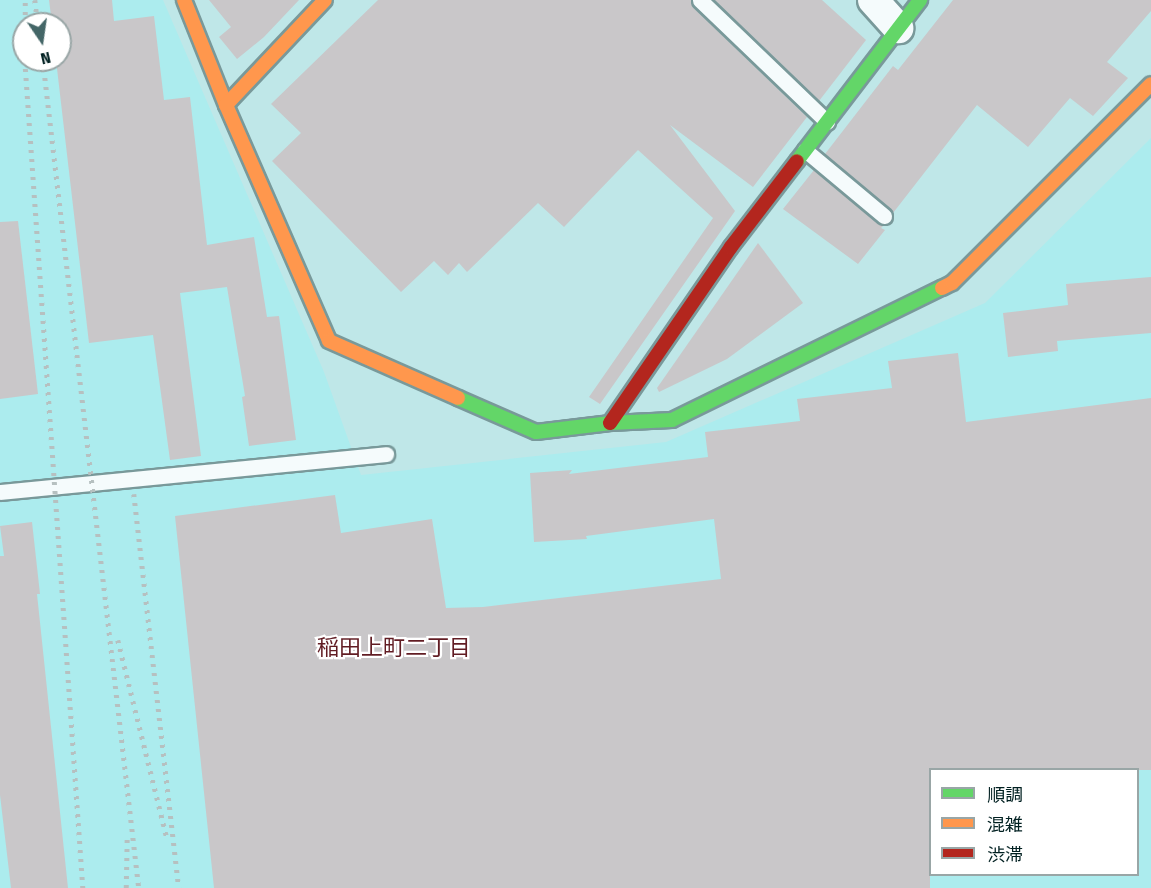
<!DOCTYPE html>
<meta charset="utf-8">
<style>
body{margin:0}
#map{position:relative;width:1151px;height:888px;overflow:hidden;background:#bfe7e8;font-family:"Fira Sans Condensed","Noto Sans JP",sans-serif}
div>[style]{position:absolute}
.built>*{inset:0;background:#acecee}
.building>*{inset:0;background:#c9c7c9}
.roads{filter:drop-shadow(2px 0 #79999a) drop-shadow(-2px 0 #79999a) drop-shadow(0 2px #79999a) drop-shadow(0 -2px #79999a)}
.lane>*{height:15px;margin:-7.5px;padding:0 7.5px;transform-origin:7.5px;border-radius:7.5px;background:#f5fbfc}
.street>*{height:30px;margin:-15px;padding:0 15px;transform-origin:15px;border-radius:15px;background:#f5fbfc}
.fast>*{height:14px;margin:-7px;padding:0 7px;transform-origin:7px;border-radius:7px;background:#63d668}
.slow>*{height:14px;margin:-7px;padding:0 7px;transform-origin:7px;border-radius:7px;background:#ff974d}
.jam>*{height:14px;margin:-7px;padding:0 7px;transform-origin:7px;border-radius:7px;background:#b3261e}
.rail>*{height:4.5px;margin-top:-2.25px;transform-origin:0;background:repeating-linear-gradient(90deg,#b6c0c0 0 3px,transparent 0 9px)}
span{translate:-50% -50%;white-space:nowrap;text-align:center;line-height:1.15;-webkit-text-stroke:4.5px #fff;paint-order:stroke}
.neighbourhood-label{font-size:22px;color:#611c23}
.legend{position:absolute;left:929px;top:768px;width:210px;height:108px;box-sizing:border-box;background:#fff;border:2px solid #99a6a6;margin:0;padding:8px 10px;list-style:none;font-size:18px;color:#012021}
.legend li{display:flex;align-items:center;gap:12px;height:30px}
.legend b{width:30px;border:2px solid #99a6a6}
.north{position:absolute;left:12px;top:12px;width:60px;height:60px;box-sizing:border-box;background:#fff;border:2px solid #99a6a6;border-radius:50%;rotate:167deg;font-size:16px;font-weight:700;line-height:24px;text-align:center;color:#012021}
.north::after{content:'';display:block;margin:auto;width:21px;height:27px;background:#446667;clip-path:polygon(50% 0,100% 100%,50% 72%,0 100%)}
</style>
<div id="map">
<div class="built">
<i style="clip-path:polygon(evenodd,0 0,163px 0,324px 372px,361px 475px,666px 442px,985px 303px,1151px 138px,1151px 888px,0 888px,0 0,24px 24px,60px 24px,60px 60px,24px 60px,24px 24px,0 0,930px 770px,1138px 770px,1138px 874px,930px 874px,930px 770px)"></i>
</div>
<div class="building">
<i style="clip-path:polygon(49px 0,112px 0,114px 21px,154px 16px,164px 100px,190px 97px,207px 245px,254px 237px,267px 317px,279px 316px,296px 440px,249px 446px,242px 397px,245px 396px,227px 287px,180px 293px,201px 456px,170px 460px,153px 335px,89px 343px,56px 60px,60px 60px,60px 24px,52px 24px)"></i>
<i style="clip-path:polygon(209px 0,299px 0,264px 37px,237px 59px,219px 37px,231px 27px)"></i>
<i style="clip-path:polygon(378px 0,691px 0,693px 7px,807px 117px,753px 187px,670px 125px,735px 211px,600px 404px,589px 397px,713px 218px,638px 150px,564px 227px,538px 203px,467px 272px,459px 263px,448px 275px,434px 261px,401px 292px,272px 161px,301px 133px,271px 104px)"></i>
<i style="clip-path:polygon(714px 0,822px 0,866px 40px,819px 101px)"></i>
<i style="clip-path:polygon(953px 0,1151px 0,1151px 11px,1107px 62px,1128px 78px,1093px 116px,1070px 98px,1028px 147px,977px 105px,893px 213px,825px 154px,893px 66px,898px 70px)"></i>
<i style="clip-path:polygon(814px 170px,883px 226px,881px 228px,885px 230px,858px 264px,783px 209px)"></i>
<i style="clip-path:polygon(18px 221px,38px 394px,0 399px,0 222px)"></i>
<i style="clip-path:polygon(758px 243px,803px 303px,727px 359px,659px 392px,657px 388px)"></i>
<i style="clip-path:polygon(1151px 277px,1151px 333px,1057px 341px,1058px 351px,1008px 357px,1003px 313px,1068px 305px,1066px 284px)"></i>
<i style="clip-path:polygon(958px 353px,966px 422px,1151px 398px,1151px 770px,930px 770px,930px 888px,214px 888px,175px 516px,335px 495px,341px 533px,432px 519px,446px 608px,483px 607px,721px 579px,714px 519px,586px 536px,587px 539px,534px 542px,530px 473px,572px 470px,569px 474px,708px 457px,705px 432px,800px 421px,797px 399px,892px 388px,888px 361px)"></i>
<i style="clip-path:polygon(32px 522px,40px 594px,37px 594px,68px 888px,11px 888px,0 795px,0 556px,4px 556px,0 526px)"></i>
</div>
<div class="roads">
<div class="lane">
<i style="left:700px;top:0;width:176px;rotate:43.8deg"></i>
<i style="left:805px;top:150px;width:103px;rotate:39.9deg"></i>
<i style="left:0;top:492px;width:388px;rotate:-5.6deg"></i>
</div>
<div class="street">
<i style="left:873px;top:0;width:38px;rotate:48deg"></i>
</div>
<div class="fast">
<i style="left:797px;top:161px;width:203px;rotate:-52.6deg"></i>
<i style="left:458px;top:398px;width:85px;rotate:23.6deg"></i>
<i style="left:536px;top:432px;width:75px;rotate:-6.9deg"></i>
<i style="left:610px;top:423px;width:62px;rotate:-2.8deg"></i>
<i style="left:672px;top:420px;width:301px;rotate:-26.1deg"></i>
</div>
<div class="slow">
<i style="left:184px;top:0;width:113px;rotate:68.2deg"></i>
<i style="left:226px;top:105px;width:257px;rotate:66.4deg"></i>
<i style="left:329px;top:341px;width:141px;rotate:23.8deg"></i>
<i style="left:226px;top:105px;width:144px;rotate:-46.7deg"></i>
<i style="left:942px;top:288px;width:11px;rotate:-27deg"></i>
<i style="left:952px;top:283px;width:281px;rotate:-45deg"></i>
</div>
<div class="jam">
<i style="left:610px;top:423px;width:214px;rotate:-55.5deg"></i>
<i style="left:731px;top:247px;width:108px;rotate:-52.5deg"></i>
</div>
</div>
<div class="rail">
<i style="left:35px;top:0;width:24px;rotate:83deg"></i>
<i style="left:25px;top:24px;width:24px;rotate:-90deg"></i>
<i style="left:25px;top:60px;width:830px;rotate:85.99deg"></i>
<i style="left:43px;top:60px;width:834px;rotate:83.39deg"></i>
<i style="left:134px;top:494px;width:397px;rotate:83.5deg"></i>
<i style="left:118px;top:640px;width:204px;rotate:76.1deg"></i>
<i style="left:126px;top:888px;width:52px;rotate:-88.9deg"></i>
</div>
<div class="neighbourhood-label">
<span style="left:394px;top:648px">稲田上町二丁目</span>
</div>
<ul class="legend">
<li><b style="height:8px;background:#63d668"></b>順調</li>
<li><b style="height:8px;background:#ff974d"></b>混雑</li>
<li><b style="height:8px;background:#b3261e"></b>渋滞</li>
</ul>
<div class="north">N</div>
</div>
